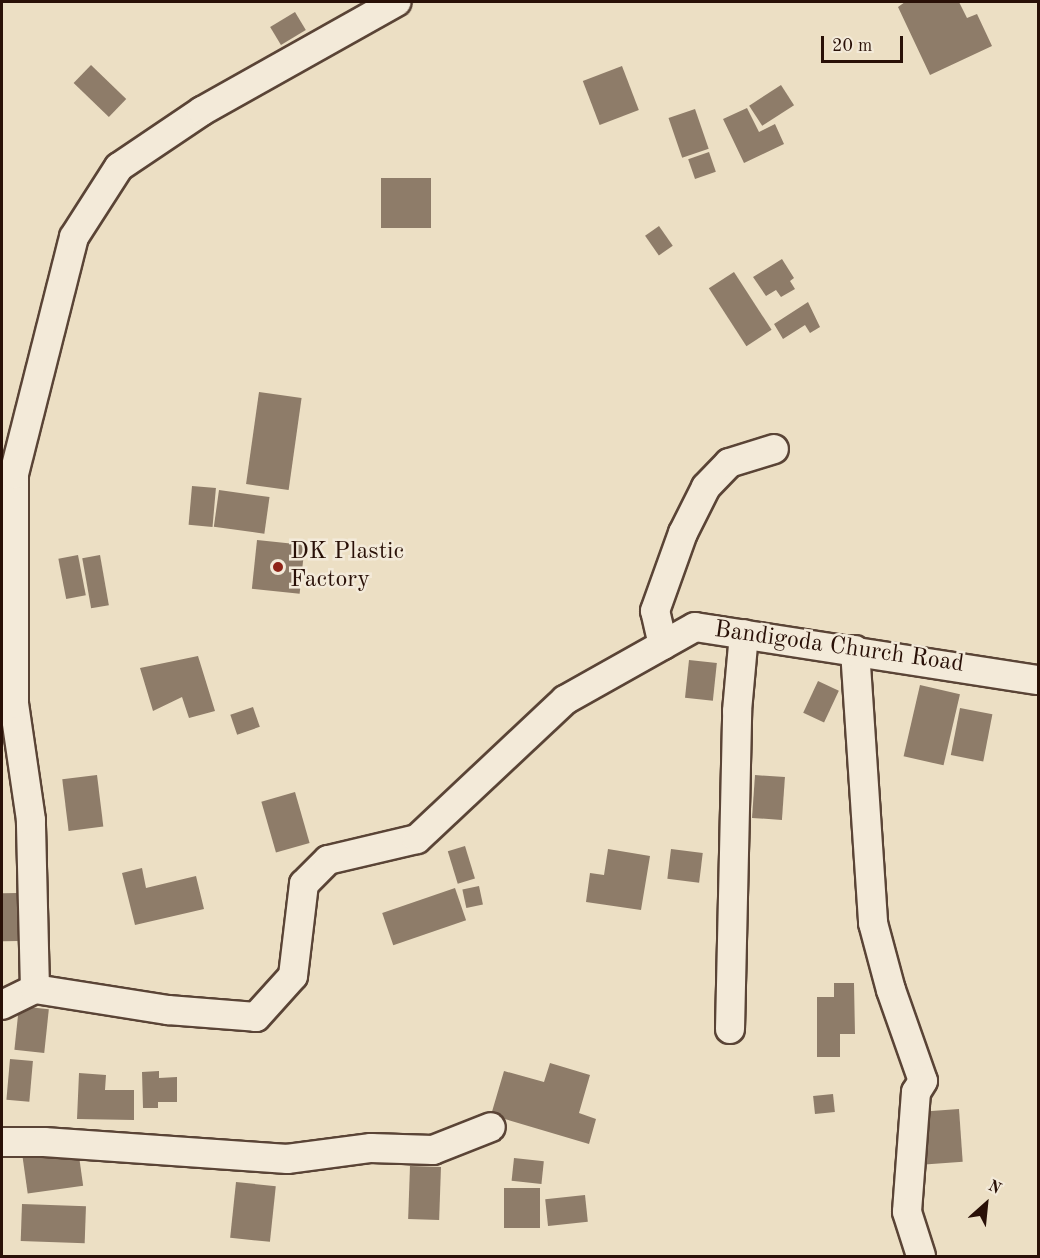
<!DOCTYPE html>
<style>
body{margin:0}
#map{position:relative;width:1040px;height:1258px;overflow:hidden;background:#ecdfc4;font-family:"Old Standard TT",serif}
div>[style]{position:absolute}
.building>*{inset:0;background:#8e7c69;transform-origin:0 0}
.roads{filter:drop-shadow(2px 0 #5a4436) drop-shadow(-2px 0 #5a4436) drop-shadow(0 2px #5a4436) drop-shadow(0 -2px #5a4436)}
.minor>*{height:28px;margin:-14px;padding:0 14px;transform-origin:14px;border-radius:14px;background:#f3ead9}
.dots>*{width:16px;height:16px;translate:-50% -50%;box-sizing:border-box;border:3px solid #f3ead9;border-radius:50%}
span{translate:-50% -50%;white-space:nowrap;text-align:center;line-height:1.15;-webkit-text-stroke:5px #f3ead9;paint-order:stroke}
.poi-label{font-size:24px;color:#291007}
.left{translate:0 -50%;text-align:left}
.street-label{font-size:24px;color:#291007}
.frame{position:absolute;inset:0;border:3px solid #291007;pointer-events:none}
.north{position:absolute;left:956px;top:1174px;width:60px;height:60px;-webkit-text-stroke:4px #f3ead9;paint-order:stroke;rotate:27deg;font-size:16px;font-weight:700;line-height:24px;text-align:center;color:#291007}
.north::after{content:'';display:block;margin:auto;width:21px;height:27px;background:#291007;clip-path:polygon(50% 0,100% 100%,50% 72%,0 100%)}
.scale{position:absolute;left:821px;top:36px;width:82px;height:27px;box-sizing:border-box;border:3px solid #291007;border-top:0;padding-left:8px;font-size:18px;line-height:21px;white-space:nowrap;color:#291007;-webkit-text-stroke:4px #f3ead9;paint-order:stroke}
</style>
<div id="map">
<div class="building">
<i style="clip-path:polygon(905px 2px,959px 2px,967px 18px,977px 14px,992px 46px,930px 75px,898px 7px)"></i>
<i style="left:295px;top:12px;width:21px;height:29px;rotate:59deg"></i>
<i style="left:91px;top:65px;width:49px;height:25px;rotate:44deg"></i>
<i style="left:622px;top:66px;width:47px;height:42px;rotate:69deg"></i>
<i style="left:781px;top:85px;width:24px;height:38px;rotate:57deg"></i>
<i style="clip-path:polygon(747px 108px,759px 132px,775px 124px,784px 144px,744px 163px,723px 119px)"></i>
<i style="left:695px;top:109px;width:42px;height:28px;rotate:71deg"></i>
<i style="left:709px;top:152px;width:21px;height:22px;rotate:71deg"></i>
<i style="left:381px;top:178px;width:50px;height:50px"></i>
<i style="left:659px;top:226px;width:24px;height:17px;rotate:55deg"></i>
<i style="clip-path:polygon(782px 259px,794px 278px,790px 281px,795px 289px,781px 297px,776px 290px,766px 296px,753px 277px)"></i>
<i style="left:734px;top:272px;width:69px;height:30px;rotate:57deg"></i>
<i style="clip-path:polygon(808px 302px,820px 327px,810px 333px,805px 325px,783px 339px,774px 324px)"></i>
<i style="left:259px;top:392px;width:43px;height:93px;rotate:8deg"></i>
<i style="left:192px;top:486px;width:24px;height:39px;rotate:5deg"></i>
<i style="left:219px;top:490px;width:51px;height:37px;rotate:8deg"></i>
<i style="left:257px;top:540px;width:48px;height:49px;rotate:6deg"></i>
<i style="left:78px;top:555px;width:41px;height:20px;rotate:79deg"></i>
<i style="left:100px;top:555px;width:51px;height:18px;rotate:80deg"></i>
<i style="clip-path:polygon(198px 656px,215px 711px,189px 718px,182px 697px,153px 711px,140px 668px)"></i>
<i style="left:689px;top:660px;width:28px;height:38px;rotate:6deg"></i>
<i style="left:818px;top:681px;width:23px;height:35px;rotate:25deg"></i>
<i style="left:920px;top:685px;width:41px;height:73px;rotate:13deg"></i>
<i style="left:253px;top:707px;width:21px;height:24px;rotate:71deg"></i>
<i style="left:960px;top:708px;width:33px;height:48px;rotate:11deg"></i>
<i style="left:97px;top:775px;width:52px;height:35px;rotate:83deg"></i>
<i style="left:755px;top:775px;width:30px;height:43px;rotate:4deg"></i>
<i style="left:295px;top:792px;width:53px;height:35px;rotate:74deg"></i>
<i style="left:465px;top:846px;width:34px;height:18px;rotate:73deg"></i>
<i style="clip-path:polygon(608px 849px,650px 856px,641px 910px,586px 902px,590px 873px,604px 875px)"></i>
<i style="left:671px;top:849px;width:32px;height:30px;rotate:7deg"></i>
<i style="clip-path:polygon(142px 868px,146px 888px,196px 876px,204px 909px,135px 925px,122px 873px)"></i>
<i style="left:479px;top:886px;width:19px;height:17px;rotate:78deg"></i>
<i style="left:455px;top:888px;width:34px;height:77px;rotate:71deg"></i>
<i style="left:17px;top:893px;width:48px;height:15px;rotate:89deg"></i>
<i style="clip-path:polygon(834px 983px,854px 983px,855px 1034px,840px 1034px,840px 1057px,817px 1057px,817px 997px,834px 997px)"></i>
<i style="left:19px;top:1006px;width:30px;height:44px;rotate:6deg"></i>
<i style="left:10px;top:1059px;width:23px;height:41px;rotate:5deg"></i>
<i style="clip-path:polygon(550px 1063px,590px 1075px,579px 1113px,596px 1119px,589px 1144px,491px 1115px,504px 1071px,544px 1082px)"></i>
<i style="clip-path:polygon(159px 1071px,159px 1078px,177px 1077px,177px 1102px,158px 1102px,158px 1108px,143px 1108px,142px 1072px)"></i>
<i style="clip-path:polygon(79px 1073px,106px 1075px,105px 1090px,134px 1090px,134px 1120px,77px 1119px)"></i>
<i style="left:833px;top:1094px;width:18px;height:20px;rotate:84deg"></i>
<i style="left:959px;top:1109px;width:53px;height:38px;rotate:86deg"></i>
<i style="left:78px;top:1149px;width:37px;height:56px;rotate:82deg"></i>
<i style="left:514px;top:1158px;width:30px;height:23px;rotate:6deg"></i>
<i style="left:410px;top:1166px;width:31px;height:53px;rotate:2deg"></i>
<i style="left:236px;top:1182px;width:40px;height:56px;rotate:6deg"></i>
<i style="left:504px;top:1188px;width:36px;height:40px"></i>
<i style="left:585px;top:1195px;width:27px;height:40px;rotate:84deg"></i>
<i style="left:22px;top:1204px;width:64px;height:37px;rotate:2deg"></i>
</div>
<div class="roads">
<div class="minor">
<i style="left:663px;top:645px;width:35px;rotate:-103deg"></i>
<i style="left:655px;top:611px;width:83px;rotate:-70.3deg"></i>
<i style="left:683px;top:533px;width:51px;rotate:-63.4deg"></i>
<i style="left:706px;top:487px;width:33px;rotate:-46deg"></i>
<i style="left:729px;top:463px;width:47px;rotate:-17.3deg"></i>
<i style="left:855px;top:650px;width:274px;rotate:86.2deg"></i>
<i style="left:873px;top:923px;width:69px;rotate:75deg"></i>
<i style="left:891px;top:990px;width:96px;rotate:70.6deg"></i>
<i style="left:923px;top:1081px;width:13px;rotate:122deg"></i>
<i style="left:916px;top:1092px;width:120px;rotate:94.3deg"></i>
<i style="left:907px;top:1212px;width:46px;rotate:72.3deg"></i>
<i style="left:35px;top:989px;width:169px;rotate:-91.4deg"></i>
<i style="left:31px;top:820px;width:117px;rotate:-98.3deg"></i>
<i style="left:14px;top:704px;width:230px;rotate:-90deg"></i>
<i style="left:14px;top:474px;width:244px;rotate:-75.8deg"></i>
<i style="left:74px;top:237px;width:83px;rotate:-57.3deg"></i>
<i style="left:119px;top:167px;width:100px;rotate:-34deg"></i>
<i style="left:202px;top:111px;width:223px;rotate:-29.3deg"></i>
<i style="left:2px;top:1005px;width:37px;rotate:-26deg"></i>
<i style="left:35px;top:989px;width:135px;rotate:9deg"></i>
<i style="left:168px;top:1010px;width:88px;rotate:4.5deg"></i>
<i style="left:256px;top:1017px;width:55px;rotate:-47.9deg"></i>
<i style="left:293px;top:976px;width:93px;rotate:-83.2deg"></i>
<i style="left:304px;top:884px;width:34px;rotate:-45deg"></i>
<i style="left:328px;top:860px;width:91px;rotate:-13.3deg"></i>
<i style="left:417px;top:839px;width:203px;rotate:-43.2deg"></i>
<i style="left:565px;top:700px;width:149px;rotate:-29.3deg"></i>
<i style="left:695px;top:627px;width:347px;rotate:8.8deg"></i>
<i style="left:730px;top:1029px;width:318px;rotate:-88.7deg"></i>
<i style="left:737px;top:711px;width:77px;rotate:-84.8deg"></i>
<i style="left:2px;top:1142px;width:42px"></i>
<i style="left:44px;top:1142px;width:244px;rotate:4deg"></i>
<i style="left:287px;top:1159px;width:85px;rotate:-7.5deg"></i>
<i style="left:371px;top:1148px;width:62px;rotate:1.8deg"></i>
<i style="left:433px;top:1150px;width:62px;rotate:-21.6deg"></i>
</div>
</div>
<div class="dots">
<i style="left:278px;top:567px;background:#8f2418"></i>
</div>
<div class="poi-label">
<span class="left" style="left:290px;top:567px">DK Plastic<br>Factory</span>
</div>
<div class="street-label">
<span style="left:839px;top:648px;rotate:8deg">Bandigoda Church Road</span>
</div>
<div class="frame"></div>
<div class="north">N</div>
<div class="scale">20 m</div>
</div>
